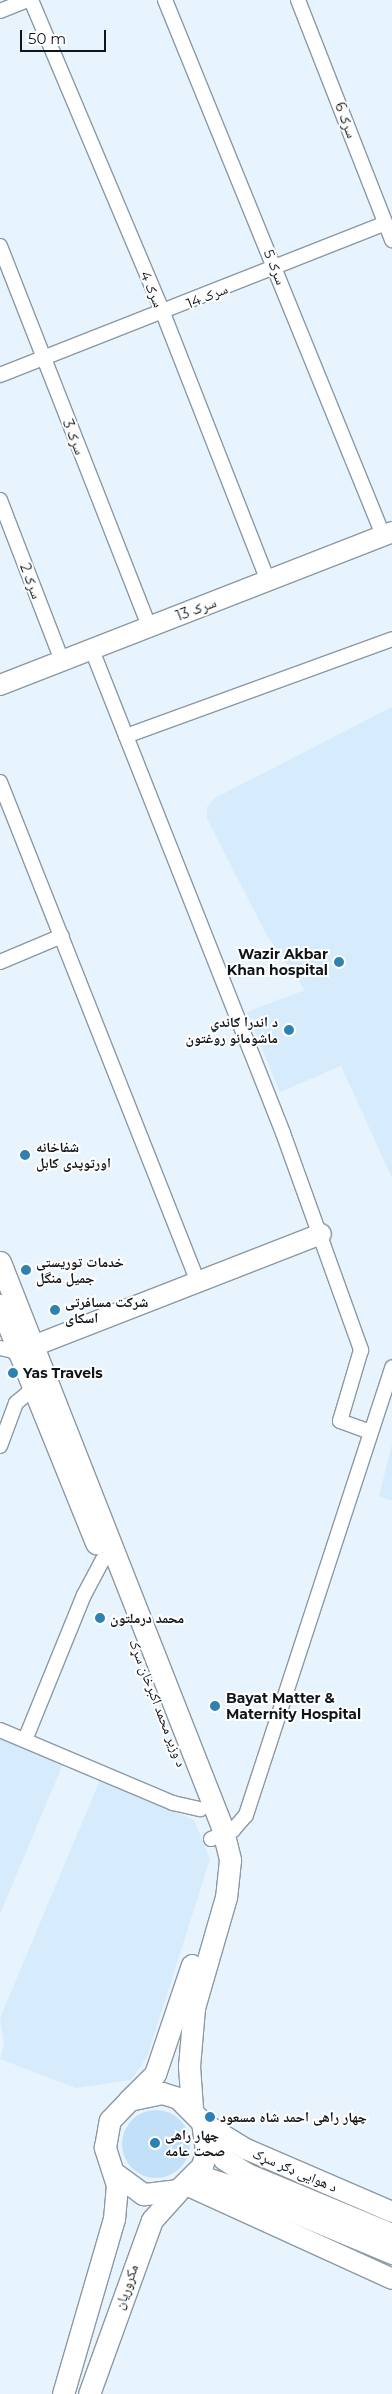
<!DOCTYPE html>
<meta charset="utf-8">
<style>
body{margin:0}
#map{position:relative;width:392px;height:2394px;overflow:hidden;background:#e8f4fd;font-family:Montserrat,"Noto Naskh Arabic",sans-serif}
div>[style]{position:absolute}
.built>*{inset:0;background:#d6ebfb}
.green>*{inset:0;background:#c2e1f8}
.round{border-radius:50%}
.roads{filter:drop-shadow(1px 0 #8c99a3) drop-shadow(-1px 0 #8c99a3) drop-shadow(0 1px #8c99a3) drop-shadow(0 -1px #8c99a3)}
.street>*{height:14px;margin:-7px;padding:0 7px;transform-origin:7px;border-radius:7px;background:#fff}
.secondary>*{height:20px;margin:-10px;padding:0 10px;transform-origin:10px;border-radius:10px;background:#fff}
.primary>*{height:21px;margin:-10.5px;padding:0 10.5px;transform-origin:10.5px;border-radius:10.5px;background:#fff}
.dots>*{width:14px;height:14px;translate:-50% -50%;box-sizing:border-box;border:2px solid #fff;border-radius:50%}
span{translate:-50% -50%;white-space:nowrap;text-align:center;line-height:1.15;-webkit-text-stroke:4px #fff;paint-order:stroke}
.street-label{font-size:14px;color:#101519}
.poi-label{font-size:14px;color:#101519;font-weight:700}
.right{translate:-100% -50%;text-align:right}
.left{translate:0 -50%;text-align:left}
.scale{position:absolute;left:20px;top:30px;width:86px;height:22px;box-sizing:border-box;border:2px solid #101519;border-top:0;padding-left:6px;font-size:15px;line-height:18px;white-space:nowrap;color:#101519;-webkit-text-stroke:4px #fff;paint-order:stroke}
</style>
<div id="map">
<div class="built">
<i style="clip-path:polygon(392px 707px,392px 1178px,341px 1066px,280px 1092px,247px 1012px,305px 990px,266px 934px,207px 819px,207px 807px,215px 798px)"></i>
<i style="clip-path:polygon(392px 1444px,392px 1501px,379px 1496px)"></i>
<i style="clip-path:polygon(0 1737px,63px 1764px,0 1914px)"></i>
<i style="clip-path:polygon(100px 1780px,194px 1820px,210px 1859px,147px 2057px,131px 2080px,76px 2088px,0 2059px,4px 2044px,0 2018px)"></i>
</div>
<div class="green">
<i class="round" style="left:122px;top:2110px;width:68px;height:68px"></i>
</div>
<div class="roads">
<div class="street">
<i style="left:31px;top:0;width:340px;rotate:67.1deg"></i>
<i style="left:163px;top:313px;width:288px;rotate:68.6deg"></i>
<i style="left:165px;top:0;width:578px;rotate:67.83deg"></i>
<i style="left:298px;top:0;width:258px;rotate:68.6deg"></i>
<i style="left:0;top:11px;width:29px;rotate:-22deg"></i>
<i style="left:0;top:246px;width:409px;rotate:68.6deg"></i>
<i style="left:0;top:375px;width:414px;rotate:-21.5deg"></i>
<i style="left:0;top:500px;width:173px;rotate:68.9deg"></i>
<i style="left:92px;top:650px;width:519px;rotate:68.42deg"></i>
<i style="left:283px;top:1133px;width:231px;rotate:70.2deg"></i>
<i style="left:361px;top:1350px;width:74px;rotate:106.5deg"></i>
<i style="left:340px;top:1421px;width:32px;rotate:20deg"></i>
<i style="left:126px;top:736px;width:283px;rotate:-20deg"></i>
<i style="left:0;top:782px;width:538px;rotate:68.4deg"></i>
<i style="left:0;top:962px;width:67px;rotate:-22.8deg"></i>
<i style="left:0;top:1348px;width:18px;rotate:13deg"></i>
<i style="left:0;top:1446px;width:46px;rotate:-69.6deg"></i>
<i style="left:16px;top:1403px;width:31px;rotate:-40deg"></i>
<i style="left:0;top:1730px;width:188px;rotate:22.9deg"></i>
<i style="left:173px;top:1803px;width:28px;rotate:13deg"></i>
<i style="left:25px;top:1740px;width:157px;rotate:-67.9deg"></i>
<i style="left:84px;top:1595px;width:40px;rotate:-62deg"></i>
<i style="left:103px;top:1560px;width:14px;rotate:-25deg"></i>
<i style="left:211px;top:1839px;width:24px;rotate:-22deg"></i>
<i style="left:233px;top:1830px;width:20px;rotate:-49deg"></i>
<i style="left:246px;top:1815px;width:471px;rotate:-71.9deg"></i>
</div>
<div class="secondary">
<i style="left:0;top:685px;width:421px;rotate:-21.3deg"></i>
<i style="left:18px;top:1352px;width:325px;rotate:-21.3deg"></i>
<i style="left:202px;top:2122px;width:52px;rotate:31.5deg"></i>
<i style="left:246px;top:2149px;width:159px;rotate:23.3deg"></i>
<i style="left:186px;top:2185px;width:226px;rotate:24.5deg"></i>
</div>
<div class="primary">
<i style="left:0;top:1262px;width:607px;rotate:68.55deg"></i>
<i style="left:222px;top:1827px;width:34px;rotate:76deg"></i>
<i style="left:230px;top:1860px;width:37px;rotate:96deg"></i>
<i style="left:226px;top:1897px;width:116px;rotate:106.1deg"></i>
<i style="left:194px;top:2008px;width:58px;rotate:94.9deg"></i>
<i style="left:189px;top:2066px;width:42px;rotate:85.9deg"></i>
<i style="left:0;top:1305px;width:257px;rotate:68deg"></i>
<i style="left:129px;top:2100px;width:37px;rotate:-45deg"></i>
<i style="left:155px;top:2074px;width:115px;rotate:-71.3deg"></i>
<i style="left:206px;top:2135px;width:30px;rotate:53deg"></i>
<i style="left:224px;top:2159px;width:27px;rotate:33deg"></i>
<i style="left:247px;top:2174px;width:157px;rotate:22.5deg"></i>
<i style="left:193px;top:2180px;width:16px;rotate:-4deg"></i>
<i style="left:209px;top:2179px;width:35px;rotate:18deg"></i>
<i style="left:242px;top:2190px;width:163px;rotate:22.8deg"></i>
<i style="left:63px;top:2394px;width:182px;rotate:-73.8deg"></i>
<i style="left:114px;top:2219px;width:34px;rotate:-85deg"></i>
<i style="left:117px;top:2185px;width:40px;rotate:-108deg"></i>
<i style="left:105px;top:2147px;width:27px;rotate:-80deg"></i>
<i style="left:110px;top:2120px;width:28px;rotate:-46deg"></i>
<i style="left:129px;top:2100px;width:34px;rotate:-12deg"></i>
<i style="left:162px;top:2093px;width:17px;rotate:17deg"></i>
<i style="left:178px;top:2098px;width:34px;rotate:45deg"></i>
<i style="left:202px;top:2122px;width:29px;rotate:82deg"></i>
<i style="left:206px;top:2151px;width:16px;rotate:105deg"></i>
<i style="left:202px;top:2166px;width:34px;rotate:135deg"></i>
<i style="left:178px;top:2190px;width:35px;rotate:173deg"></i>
<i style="left:143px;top:2194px;width:36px;rotate:-144deg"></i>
<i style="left:89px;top:2394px;width:185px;rotate:-70.1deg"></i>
<i style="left:152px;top:2220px;width:39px;rotate:-48deg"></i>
</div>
</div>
<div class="dots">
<i style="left:339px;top:962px;background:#2f81b1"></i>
<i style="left:289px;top:1030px;background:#2f81b1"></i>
<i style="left:25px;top:1155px;background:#2f81b1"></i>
<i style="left:26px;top:1270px;background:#2f81b1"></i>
<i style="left:55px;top:1310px;background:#2f81b1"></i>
<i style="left:13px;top:1373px;background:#2f81b1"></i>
<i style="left:100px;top:1618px;background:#2f81b1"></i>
<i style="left:215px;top:1706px;background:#2f81b1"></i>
<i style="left:210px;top:2117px;background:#2f81b1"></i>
<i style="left:155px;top:2143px;background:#2f81b1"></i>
</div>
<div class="street-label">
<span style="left:346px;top:120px;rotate:69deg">سرک 6</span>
<span style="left:275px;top:267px;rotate:68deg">سرک 5</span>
<span style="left:152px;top:289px;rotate:67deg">سرک 4</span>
<span style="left:207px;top:296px;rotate:-22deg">سرک 14</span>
<span style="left:74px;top:437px;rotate:68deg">سرک 3</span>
<span style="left:31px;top:581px;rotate:69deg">سرک 2</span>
<span style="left:196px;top:609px;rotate:-21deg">سرک 13</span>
<span style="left:158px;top:1703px;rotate:69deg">د وزیر محمد اکبرخان سړک</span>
<span style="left:295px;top:2170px;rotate:23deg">د هوایی ډګر سړک</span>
<span style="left:126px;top:2287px;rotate:-71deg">مکروریان</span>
</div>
<div class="poi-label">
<span class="right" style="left:328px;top:962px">Wazir Akbar<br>Khan hospital</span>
<span class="right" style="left:278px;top:1030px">د اندرا ګاندي<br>ماشومانو روغتون</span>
<span class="left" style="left:36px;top:1155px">شفاخانه<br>اورتوپدی کابل</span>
<span class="left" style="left:36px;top:1270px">خدمات توریستی<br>جمیل منگل</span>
<span class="left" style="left:65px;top:1310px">شرکت مسافرتی<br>اسکای</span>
<span class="left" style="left:23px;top:1373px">Yas Travels</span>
<span class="left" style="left:110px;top:1618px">محمد درملتون</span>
<span class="left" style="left:226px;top:1706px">Bayat Matter &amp;<br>Maternity Hospital</span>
<span class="left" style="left:220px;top:2117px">چهار راهی احمد شاه مسعود</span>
<span class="left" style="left:165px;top:2143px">چهار راهی<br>صحت عامه</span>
</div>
<div class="scale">50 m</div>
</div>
